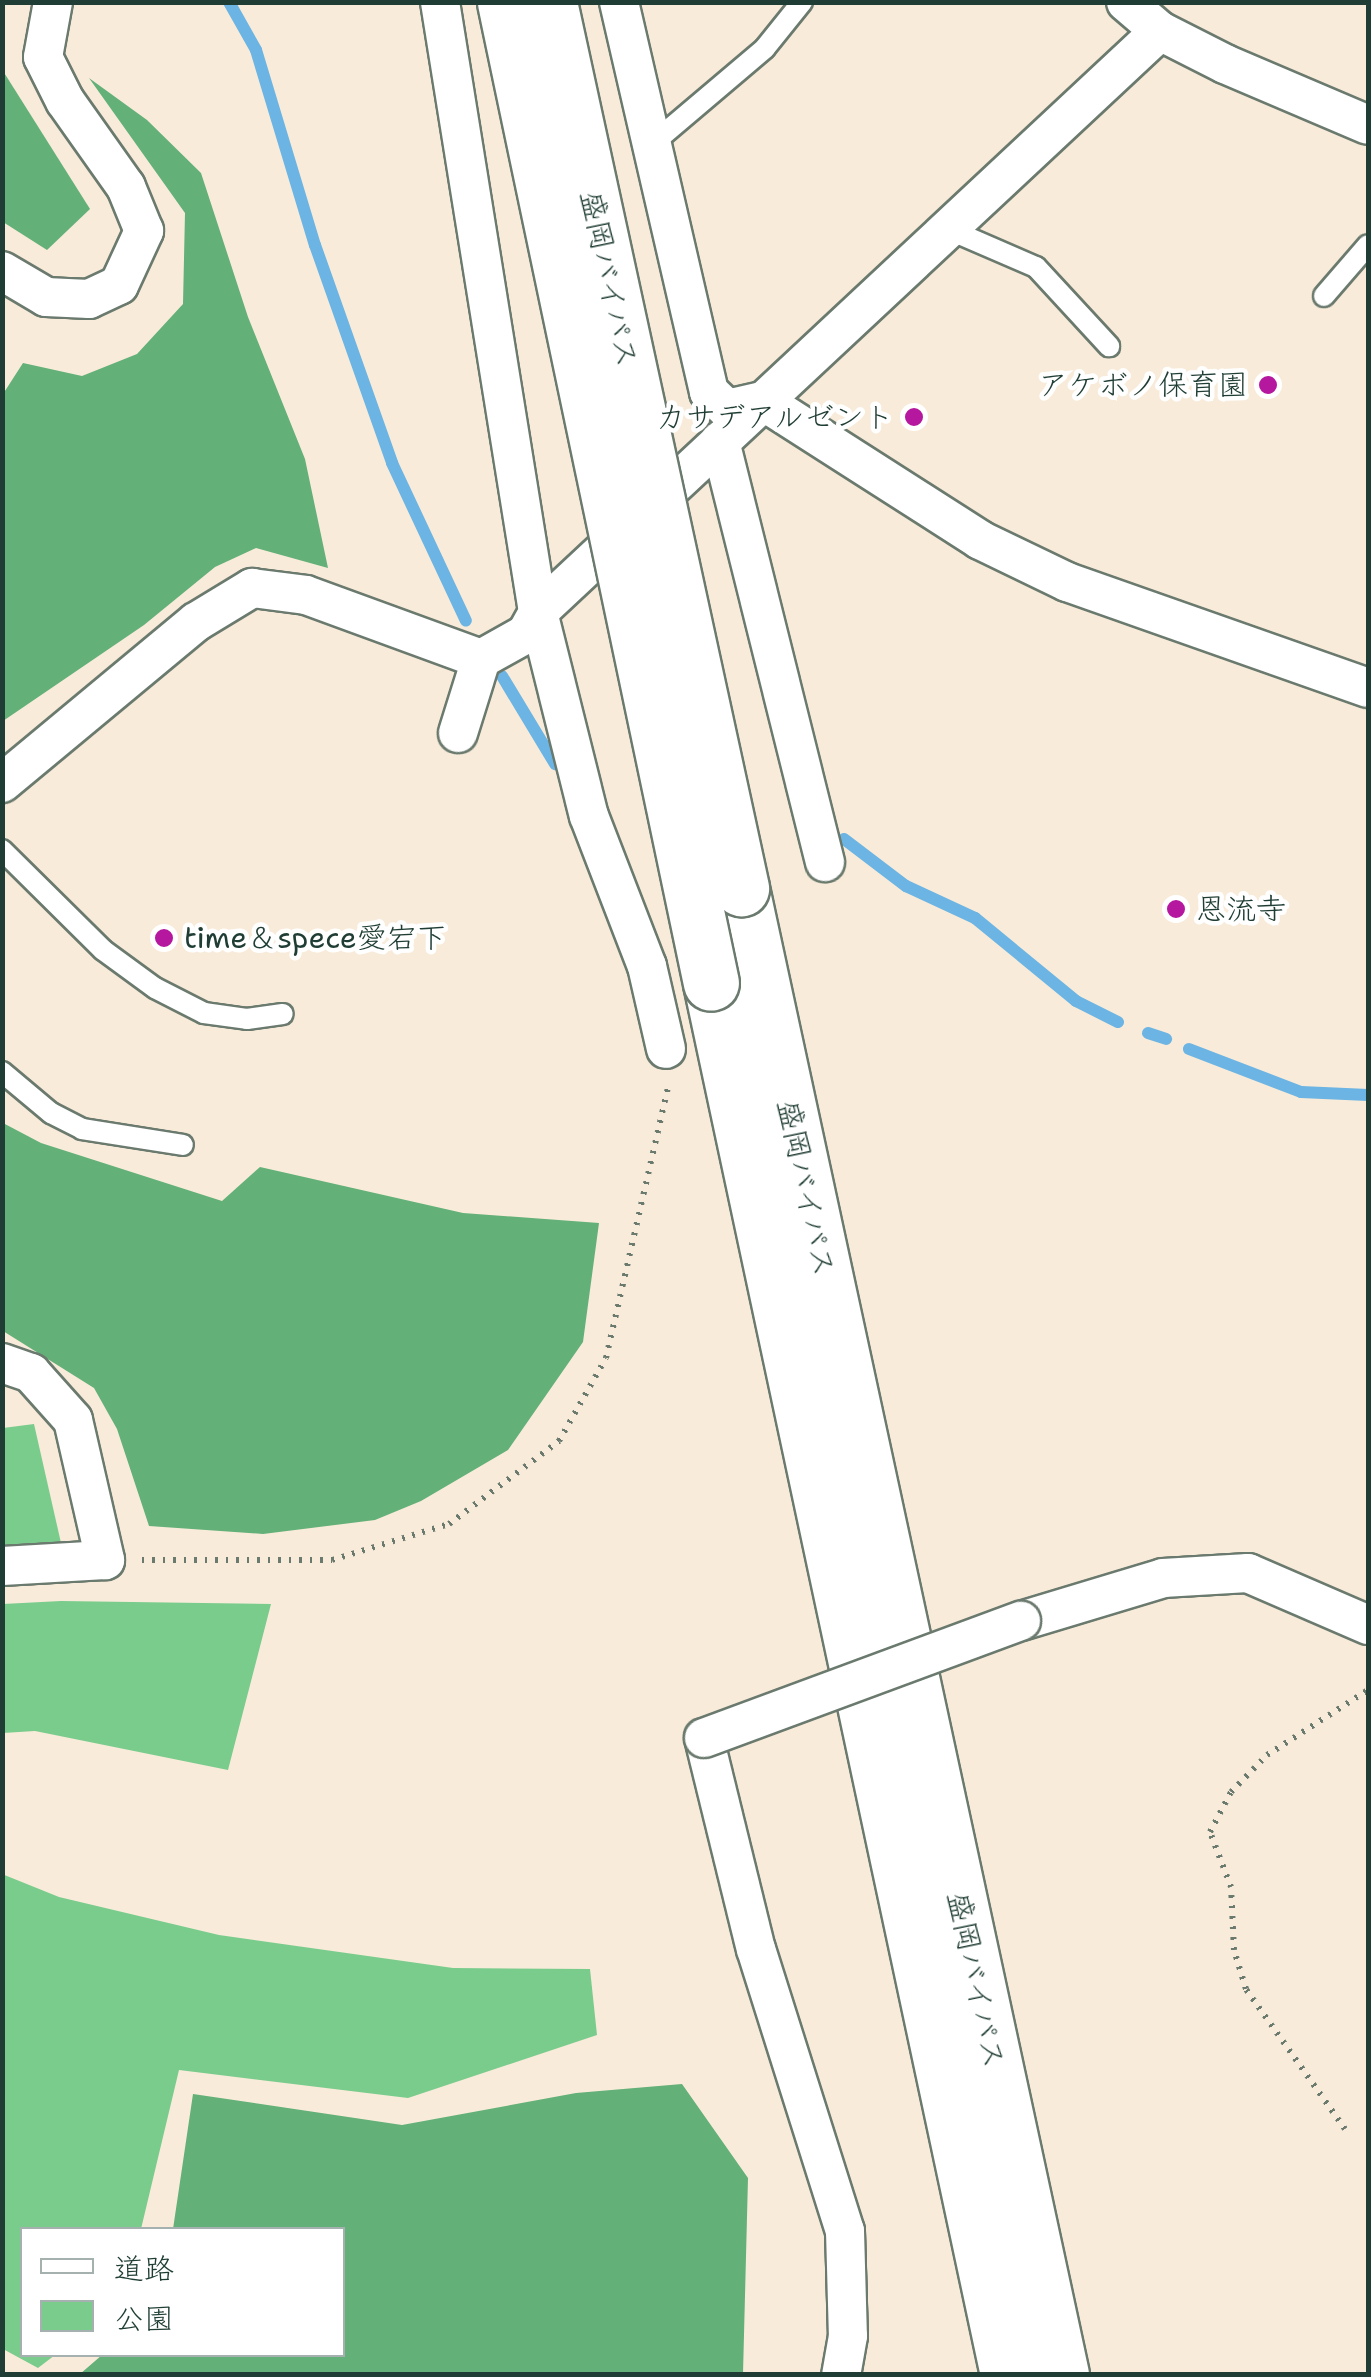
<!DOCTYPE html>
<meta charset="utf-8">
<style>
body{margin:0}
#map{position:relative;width:1371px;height:2377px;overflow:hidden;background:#f8ebd9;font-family:"Shantell Sans","Klee One",sans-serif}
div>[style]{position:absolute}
.green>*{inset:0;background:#7acc8d}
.forest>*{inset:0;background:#63b078}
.stream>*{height:12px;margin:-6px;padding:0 6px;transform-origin:6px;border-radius:6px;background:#6bb4e3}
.path>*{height:6px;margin-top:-3px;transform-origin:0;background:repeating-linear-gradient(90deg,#6b7a6e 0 2.5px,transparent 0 10.5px)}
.roads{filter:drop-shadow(2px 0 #6b7a6e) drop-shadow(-2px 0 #6b7a6e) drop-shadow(0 2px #6b7a6e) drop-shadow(0 -2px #6b7a6e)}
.lane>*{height:20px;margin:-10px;padding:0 10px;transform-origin:10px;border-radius:10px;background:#fff}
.street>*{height:38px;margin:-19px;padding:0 19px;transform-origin:19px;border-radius:19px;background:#fff}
.highway>*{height:55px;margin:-27.5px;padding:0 27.5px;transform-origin:27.5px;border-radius:27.5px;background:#fff}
.bridges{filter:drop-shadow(2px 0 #6b7a6e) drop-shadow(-2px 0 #6b7a6e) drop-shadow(0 2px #6b7a6e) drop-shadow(0 -2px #6b7a6e)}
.street-bridge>*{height:38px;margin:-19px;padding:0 19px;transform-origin:19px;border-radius:19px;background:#fff}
.highway-bridge>*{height:55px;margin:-27.5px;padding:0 27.5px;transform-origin:27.5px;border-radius:27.5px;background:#fff}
.dots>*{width:28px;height:28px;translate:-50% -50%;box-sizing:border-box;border:5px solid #fff;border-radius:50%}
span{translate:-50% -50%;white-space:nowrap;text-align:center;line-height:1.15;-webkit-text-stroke:9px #fff;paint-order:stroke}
.street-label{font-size:30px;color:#1f3d34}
.poi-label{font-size:30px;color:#1f3d34}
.right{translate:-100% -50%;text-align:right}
.left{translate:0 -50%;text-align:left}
.frame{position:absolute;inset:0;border:5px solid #1f3d34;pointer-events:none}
.legend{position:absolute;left:20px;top:2227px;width:325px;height:130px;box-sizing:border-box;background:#fff;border:2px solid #a5b1ae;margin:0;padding:12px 18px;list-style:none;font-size:30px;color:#1f3d34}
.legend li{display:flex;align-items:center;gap:20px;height:50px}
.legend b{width:50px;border:2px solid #a5b1ae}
</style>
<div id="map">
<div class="green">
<i style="clip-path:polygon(34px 1424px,61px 1543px,3px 1546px,3px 1428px)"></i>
<i style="clip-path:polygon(61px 1601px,271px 1604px,228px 1770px,35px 1731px,3px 1733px,3px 1604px)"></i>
<i style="clip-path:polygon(2px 1874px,59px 1897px,219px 1935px,453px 1968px,590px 1969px,597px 2035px,408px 2098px,179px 2070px,141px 2229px,22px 2230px,22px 2354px,55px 2355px,38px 2368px,3px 2349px)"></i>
</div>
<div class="forest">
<i style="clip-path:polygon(3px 71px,90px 209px,47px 250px,3px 222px)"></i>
<i style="clip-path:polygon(89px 78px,147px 120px,201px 173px,248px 317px,305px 459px,328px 568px,256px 548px,215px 567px,144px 625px,3px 721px,3px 394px,23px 363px,82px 376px,137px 354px,183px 304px,185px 213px)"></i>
<i style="clip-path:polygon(3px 1123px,41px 1143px,222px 1201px,260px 1167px,463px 1213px,599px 1223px,583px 1342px,508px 1450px,421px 1501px,375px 1520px,263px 1534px,149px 1526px,117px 1429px,94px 1388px,3px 1331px)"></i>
<i style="clip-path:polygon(682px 2084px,748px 2178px,743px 2374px,80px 2374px,102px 2355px,342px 2354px,342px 2230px,173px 2229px,193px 2094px,402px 2125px,576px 2093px)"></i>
</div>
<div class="stream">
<i style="left:229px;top:2px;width:55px;rotate:60.6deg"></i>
<i style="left:256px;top:50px;width:204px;rotate:73.2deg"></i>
<i style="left:315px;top:245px;width:231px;rotate:70.5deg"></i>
<i style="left:392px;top:463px;width:174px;rotate:64.9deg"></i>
<i style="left:502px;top:676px;width:103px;rotate:58.9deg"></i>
<i style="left:844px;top:839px;width:78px;rotate:37.2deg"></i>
<i style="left:906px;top:886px;width:76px;rotate:24.9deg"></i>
<i style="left:975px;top:918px;width:131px;rotate:39.4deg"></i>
<i style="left:1076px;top:1001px;width:47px;rotate:26.6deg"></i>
<i style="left:1148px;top:1033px;width:19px;rotate:18deg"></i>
<i style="left:1189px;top:1049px;width:120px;rotate:21deg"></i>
<i style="left:1301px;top:1092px;width:67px;rotate:2.6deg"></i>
</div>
<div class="path">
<i style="left:142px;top:1560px;width:190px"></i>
<i style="left:332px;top:1560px;width:122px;rotate:-17.1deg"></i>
<i style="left:449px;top:1524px;width:138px;rotate:-37deg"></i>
<i style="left:559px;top:1441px;width:95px;rotate:-60.5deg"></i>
<i style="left:606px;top:1358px;width:281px;rotate:-77.1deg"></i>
<i style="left:1345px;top:2129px;width:171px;rotate:-125.3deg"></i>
<i style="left:1246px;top:1989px;width:41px;rotate:-107.1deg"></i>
<i style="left:1234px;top:1950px;width:63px;rotate:-92.7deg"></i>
<i style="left:1231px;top:1887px;width:59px;rotate:-110.9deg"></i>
<i style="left:1210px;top:1832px;width:45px;rotate:-62.3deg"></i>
<i style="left:1231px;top:1792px;width:52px;rotate:-45.8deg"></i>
<i style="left:1267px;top:1755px;width:120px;rotate:-32.8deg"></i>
</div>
<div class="roads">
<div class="lane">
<i style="left:652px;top:144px;width:148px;rotate:-40.3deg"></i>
<i style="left:765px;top:48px;width:59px;rotate:-51.2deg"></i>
<i style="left:948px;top:229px;width:96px;rotate:23.4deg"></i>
<i style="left:1036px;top:267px;width:108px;rotate:47.3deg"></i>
<i style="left:1324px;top:296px;width:67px;rotate:-49.2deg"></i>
<i style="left:2px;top:850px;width:142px;rotate:44.7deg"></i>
<i style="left:103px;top:950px;width:64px;rotate:36.2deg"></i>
<i style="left:155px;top:988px;width:55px;rotate:27deg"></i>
<i style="left:204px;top:1013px;width:43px;rotate:7.9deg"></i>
<i style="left:247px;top:1019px;width:36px;rotate:-8deg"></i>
<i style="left:2px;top:1072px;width:64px;rotate:39.9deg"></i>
<i style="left:51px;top:1113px;width:35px;rotate:27deg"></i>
<i style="left:82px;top:1129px;width:102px;rotate:9deg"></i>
</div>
<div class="street">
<i style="left:440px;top:2px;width:618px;rotate:80.87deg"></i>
<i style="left:538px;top:612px;width:851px;rotate:-43.05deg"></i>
<i style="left:619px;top:2px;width:400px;rotate:77deg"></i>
<i style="left:709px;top:392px;width:25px;rotate:43deg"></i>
<i style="left:727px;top:409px;width:37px;rotate:-13deg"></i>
<i style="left:763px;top:401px;width:258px;rotate:32.6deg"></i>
<i style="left:980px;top:540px;width:97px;rotate:25.8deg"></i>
<i style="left:1067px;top:582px;width:319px;rotate:19.4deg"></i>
<i style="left:1126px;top:2px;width:45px;rotate:40.5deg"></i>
<i style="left:1160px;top:31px;width:73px;rotate:26.9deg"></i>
<i style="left:1225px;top:64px;width:155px;rotate:23.1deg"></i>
<i style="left:2px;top:271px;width:51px;rotate:30.6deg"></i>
<i style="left:46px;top:297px;width:43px;rotate:2.7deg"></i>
<i style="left:89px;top:299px;width:33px;rotate:-25deg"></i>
<i style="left:119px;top:285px;width:60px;rotate:-65.2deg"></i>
<i style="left:144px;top:231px;width:48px;rotate:-112.2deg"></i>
<i style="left:126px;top:187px;width:105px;rotate:-125.3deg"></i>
<i style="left:65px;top:101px;width:49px;rotate:-116.6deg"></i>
<i style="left:43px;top:57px;width:56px;rotate:-79.7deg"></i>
<i style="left:720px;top:441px;width:434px;rotate:76deg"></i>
<i style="left:538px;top:612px;width:210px;rotate:76deg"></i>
<i style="left:589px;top:816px;width:161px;rotate:68.9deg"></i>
<i style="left:647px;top:966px;width:85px;rotate:77.1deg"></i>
<i style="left:458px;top:733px;width:77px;rotate:-72.7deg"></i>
<i style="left:2px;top:783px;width:252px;rotate:-39.7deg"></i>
<i style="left:196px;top:622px;width:66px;rotate:-31.3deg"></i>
<i style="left:252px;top:588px;width:54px;rotate:7.4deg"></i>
<i style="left:306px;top:595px;width:186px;rotate:20.1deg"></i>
<i style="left:481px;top:659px;width:51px;rotate:-29.1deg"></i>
<i style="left:526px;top:634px;width:25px;rotate:-61deg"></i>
<i style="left:2px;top:1363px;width:31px;rotate:19deg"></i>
<i style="left:31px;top:1373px;width:63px;rotate:48.2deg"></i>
<i style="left:73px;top:1420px;width:144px;rotate:77.1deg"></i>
<i style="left:105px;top:1560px;width:103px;rotate:176.7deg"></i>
<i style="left:1021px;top:1621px;width:148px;rotate:-16.8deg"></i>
<i style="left:1163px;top:1578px;width:85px;rotate:-3.4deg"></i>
<i style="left:1248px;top:1573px;width:131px;rotate:23.4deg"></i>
<i style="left:704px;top:1738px;width:217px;rotate:76.2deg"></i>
<i style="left:756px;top:1949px;width:296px;rotate:72.5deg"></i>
<i style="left:845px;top:2231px;width:105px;rotate:88.4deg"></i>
<i style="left:848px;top:2336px;width:39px;rotate:100deg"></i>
</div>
<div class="highway">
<i style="left:741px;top:888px;width:1520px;rotate:77.85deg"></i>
<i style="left:711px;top:983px;width:1422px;rotate:77.95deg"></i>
</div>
</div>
<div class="bridges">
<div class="street-bridge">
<i style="left:704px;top:1738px;width:338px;rotate:-20.3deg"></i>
</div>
<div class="highway-bridge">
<i style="left:505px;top:2px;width:1002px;rotate:78.14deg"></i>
<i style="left:549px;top:2px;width:907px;rotate:77.77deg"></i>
</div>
</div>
<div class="dots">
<i style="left:1268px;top:385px;background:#b5179e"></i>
<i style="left:914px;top:417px;background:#b5179e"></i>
<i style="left:1176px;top:909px;background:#b5179e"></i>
<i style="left:164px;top:938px;background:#b5179e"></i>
</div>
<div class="street-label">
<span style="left:609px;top:279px;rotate:78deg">盛岡バイパス</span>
<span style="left:806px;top:1188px;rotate:78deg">盛岡バイパス</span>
<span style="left:976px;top:1980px;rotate:78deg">盛岡バイパス</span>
</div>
<div class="poi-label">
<span class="right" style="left:1248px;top:385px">アケボノ保育園</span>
<span class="right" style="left:894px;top:417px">カサデアルゼント</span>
<span class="left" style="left:1196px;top:909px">恩流寺</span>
<span class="left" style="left:184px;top:938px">time＆spece愛宕下</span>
</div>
<div class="frame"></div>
<ul class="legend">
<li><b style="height:12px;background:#fff"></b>道路</li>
<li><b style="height:28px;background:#7acc8d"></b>公園</li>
</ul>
</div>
